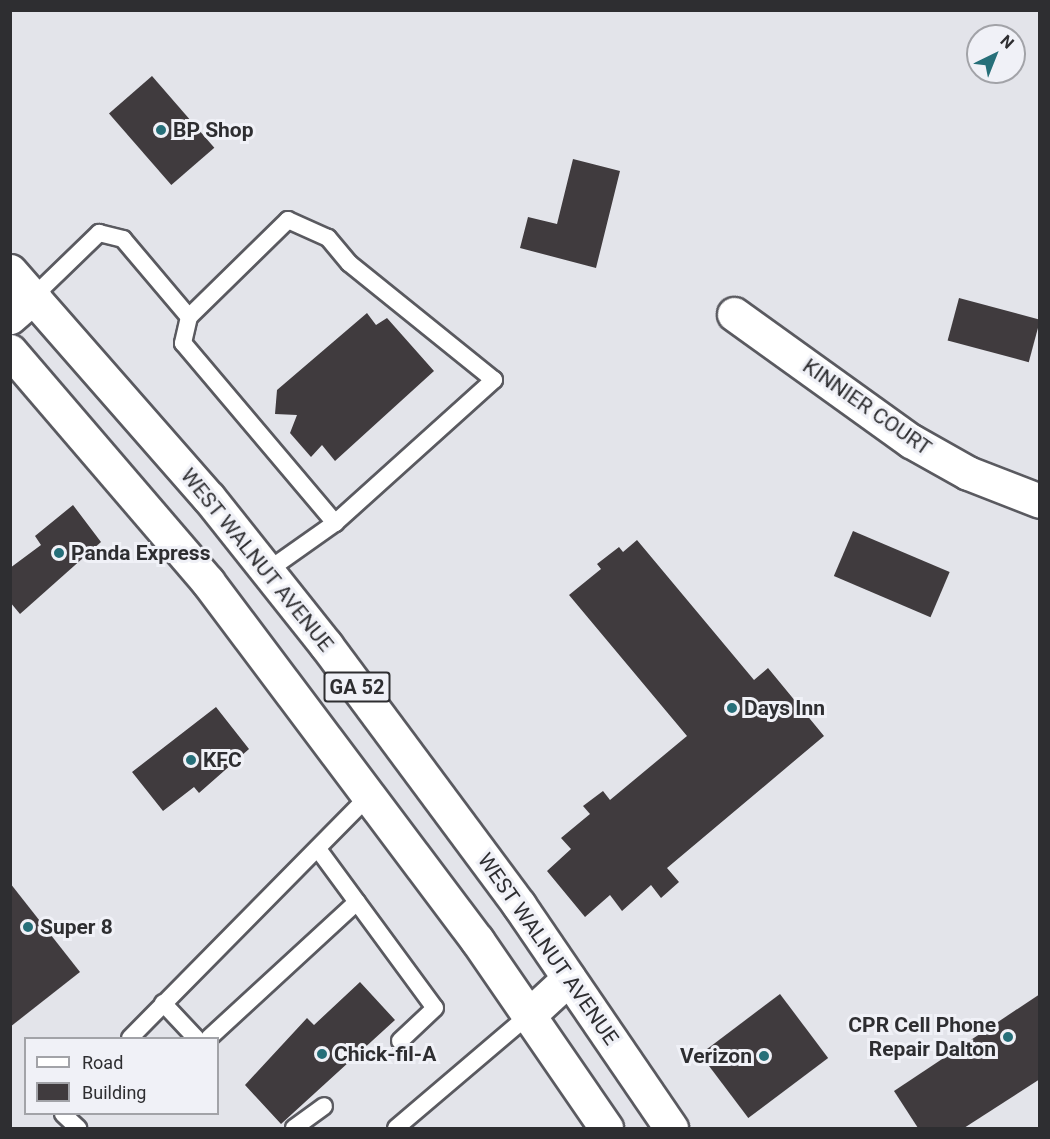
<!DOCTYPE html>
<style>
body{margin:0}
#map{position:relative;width:1050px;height:1139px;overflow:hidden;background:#e3e4ea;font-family:Roboto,sans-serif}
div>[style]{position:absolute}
.building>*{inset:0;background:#403b3e;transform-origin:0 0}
.roads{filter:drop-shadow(2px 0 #5a5a60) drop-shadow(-2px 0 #5a5a60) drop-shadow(0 2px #5a5a60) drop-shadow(0 -2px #5a5a60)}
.lane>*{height:16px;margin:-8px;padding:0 8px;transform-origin:8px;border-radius:8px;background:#fff}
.street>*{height:33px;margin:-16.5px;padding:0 16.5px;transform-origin:16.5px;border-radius:16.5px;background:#fff}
.primary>*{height:33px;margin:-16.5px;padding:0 16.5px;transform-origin:16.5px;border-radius:16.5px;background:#fff}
.dots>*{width:16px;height:16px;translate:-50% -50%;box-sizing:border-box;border:3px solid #f0f1f7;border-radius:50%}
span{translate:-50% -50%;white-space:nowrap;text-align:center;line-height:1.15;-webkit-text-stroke:6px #f0f1f7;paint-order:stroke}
.shield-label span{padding:2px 4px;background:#f0f1f7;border:2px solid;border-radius:4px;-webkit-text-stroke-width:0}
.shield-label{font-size:20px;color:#2e2e31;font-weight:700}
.poi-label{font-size:21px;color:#2e2e31;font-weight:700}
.left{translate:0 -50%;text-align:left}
.right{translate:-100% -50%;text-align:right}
.street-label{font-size:21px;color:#2e2e31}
.frame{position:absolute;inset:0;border:12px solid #2e2e31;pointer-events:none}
.legend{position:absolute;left:24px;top:1037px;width:195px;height:78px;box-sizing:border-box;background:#f0f1f7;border:2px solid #a2a3a8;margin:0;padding:8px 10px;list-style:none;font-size:18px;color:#2e2e31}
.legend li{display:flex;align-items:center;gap:12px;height:30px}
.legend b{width:30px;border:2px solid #a2a3a8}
.north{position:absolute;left:966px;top:24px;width:60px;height:60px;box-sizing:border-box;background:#f0f1f7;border:2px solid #a2a3a8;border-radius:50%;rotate:43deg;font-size:16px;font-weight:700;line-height:24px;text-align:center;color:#2e2e31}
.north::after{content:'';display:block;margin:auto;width:21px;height:27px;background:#266f79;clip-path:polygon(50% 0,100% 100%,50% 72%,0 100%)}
</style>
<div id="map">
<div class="building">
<i style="left:152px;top:76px;width:95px;height:57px;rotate:49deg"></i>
<i style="clip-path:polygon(573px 159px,620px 171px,596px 268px,520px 248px,528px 217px,557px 224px)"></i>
<i style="left:959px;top:298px;width:84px;height:44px;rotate:15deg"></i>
<i style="clip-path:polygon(367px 313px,376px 325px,387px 318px,434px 371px,335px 461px,322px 445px,311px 457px,290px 433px,297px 415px,275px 414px,277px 390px)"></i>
<i style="clip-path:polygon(73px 505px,101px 542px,20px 614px,10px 602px,10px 568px,41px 545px,35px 536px)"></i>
<i style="left:853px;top:531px;width:105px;height:49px;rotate:23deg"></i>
<i style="clip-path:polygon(637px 540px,754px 680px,768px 668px,824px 736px,667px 868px,679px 882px,661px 898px,651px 885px,622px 911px,610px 895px,585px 917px,547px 871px,571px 849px,561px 838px,590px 814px,583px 806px,603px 791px,610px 800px,687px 736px,569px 595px,601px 569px,597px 564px,619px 547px,623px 552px)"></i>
<i style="clip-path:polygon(216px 707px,249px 749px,199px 793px,194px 787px,163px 811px,132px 772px)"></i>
<i style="clip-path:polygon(10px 883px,80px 972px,10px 1027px)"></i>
<i style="clip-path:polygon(360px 982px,395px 1020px,281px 1124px,245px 1085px,307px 1018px,314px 1025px)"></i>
<i style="left:780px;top:994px;width:80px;height:100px;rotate:53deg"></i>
<i style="clip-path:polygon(1040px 994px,1040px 1079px,964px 1128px,918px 1128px,894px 1091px)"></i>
</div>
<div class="roads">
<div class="lane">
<i style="left:34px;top:296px;width:91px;rotate:-44.1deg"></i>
<i style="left:99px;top:233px;width:25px;rotate:14deg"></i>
<i style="left:123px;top:239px;width:102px;rotate:49.8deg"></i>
<i style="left:267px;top:571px;width:83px;rotate:-35.2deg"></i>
<i style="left:335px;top:523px;width:214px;rotate:-42deg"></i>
<i style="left:494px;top:380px;width:186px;rotate:-141.1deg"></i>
<i style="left:349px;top:263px;width:33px;rotate:-130deg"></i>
<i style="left:328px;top:238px;width:44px;rotate:-155.8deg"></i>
<i style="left:288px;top:220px;width:139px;rotate:135.6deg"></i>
<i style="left:189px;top:317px;width:27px;rotate:103deg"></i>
<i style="left:183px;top:343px;width:236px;rotate:49.8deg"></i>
<i style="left:318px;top:849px;width:197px;rotate:53.7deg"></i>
<i style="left:435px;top:1008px;width:48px;rotate:136.7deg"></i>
<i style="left:163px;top:1003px;width:48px;rotate:46.7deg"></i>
<i style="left:130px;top:1038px;width:343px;rotate:-45.4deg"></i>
<i style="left:209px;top:1038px;width:201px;rotate:-42.6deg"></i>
<i style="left:63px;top:1114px;width:21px;rotate:43deg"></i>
<i style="left:294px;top:1128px;width:37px;rotate:-36deg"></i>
<i style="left:396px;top:1128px;width:175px;rotate:-40.4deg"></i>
</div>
<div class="street">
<i style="left:734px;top:314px;width:218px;rotate:35.7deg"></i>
<i style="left:911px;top:441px;width:65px;rotate:29.3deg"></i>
<i style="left:968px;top:473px;width:77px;rotate:21.3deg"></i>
<i style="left:10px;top:317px;width:32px;rotate:-41deg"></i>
<i style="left:529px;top:1015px;width:54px;rotate:-42.8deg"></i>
</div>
<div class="primary">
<i style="left:10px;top:271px;width:302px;rotate:48.8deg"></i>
<i style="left:209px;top:498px;width:188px;rotate:51.5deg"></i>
<i style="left:326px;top:645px;width:324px;rotate:53.4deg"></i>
<i style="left:519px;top:905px;width:270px;rotate:55.7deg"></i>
<i style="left:10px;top:351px;width:304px;rotate:49.4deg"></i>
<i style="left:208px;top:582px;width:448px;rotate:53.1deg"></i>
<i style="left:477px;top:940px;width:228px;rotate:55.5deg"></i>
</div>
</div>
<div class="dots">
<i style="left:161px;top:130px;background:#266f79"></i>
<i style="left:59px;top:553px;background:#266f79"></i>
<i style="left:732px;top:708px;background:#266f79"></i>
<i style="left:191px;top:760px;background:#266f79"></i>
<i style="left:28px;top:927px;background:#266f79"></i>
<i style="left:1008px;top:1037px;background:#266f79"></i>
<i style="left:322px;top:1054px;background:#266f79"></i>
<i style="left:764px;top:1056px;background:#266f79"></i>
</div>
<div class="shield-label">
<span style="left:357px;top:687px">GA 52</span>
</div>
<div class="poi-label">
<span class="left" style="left:173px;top:130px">BP Shop</span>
<span class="left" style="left:71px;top:553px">Panda Express</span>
<span class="left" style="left:744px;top:708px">Days Inn</span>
<span class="left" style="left:203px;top:760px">KFC</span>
<span class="left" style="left:40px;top:927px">Super 8</span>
<span class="right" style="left:996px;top:1037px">CPR Cell Phone<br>Repair Dalton</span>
<span class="left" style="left:334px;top:1054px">Chick-fil-A</span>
<span class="right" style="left:752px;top:1056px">Verizon</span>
</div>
<div class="street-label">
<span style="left:867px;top:407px;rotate:35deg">KINNIER COURT</span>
<span style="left:257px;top:560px;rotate:51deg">WEST WALNUT AVENUE</span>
<span style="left:548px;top:949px;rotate:55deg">WEST WALNUT AVENUE</span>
</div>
<div class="frame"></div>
<ul class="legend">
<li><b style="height:8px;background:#fff"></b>Road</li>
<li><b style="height:16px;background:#403b3e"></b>Building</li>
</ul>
<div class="north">N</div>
</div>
